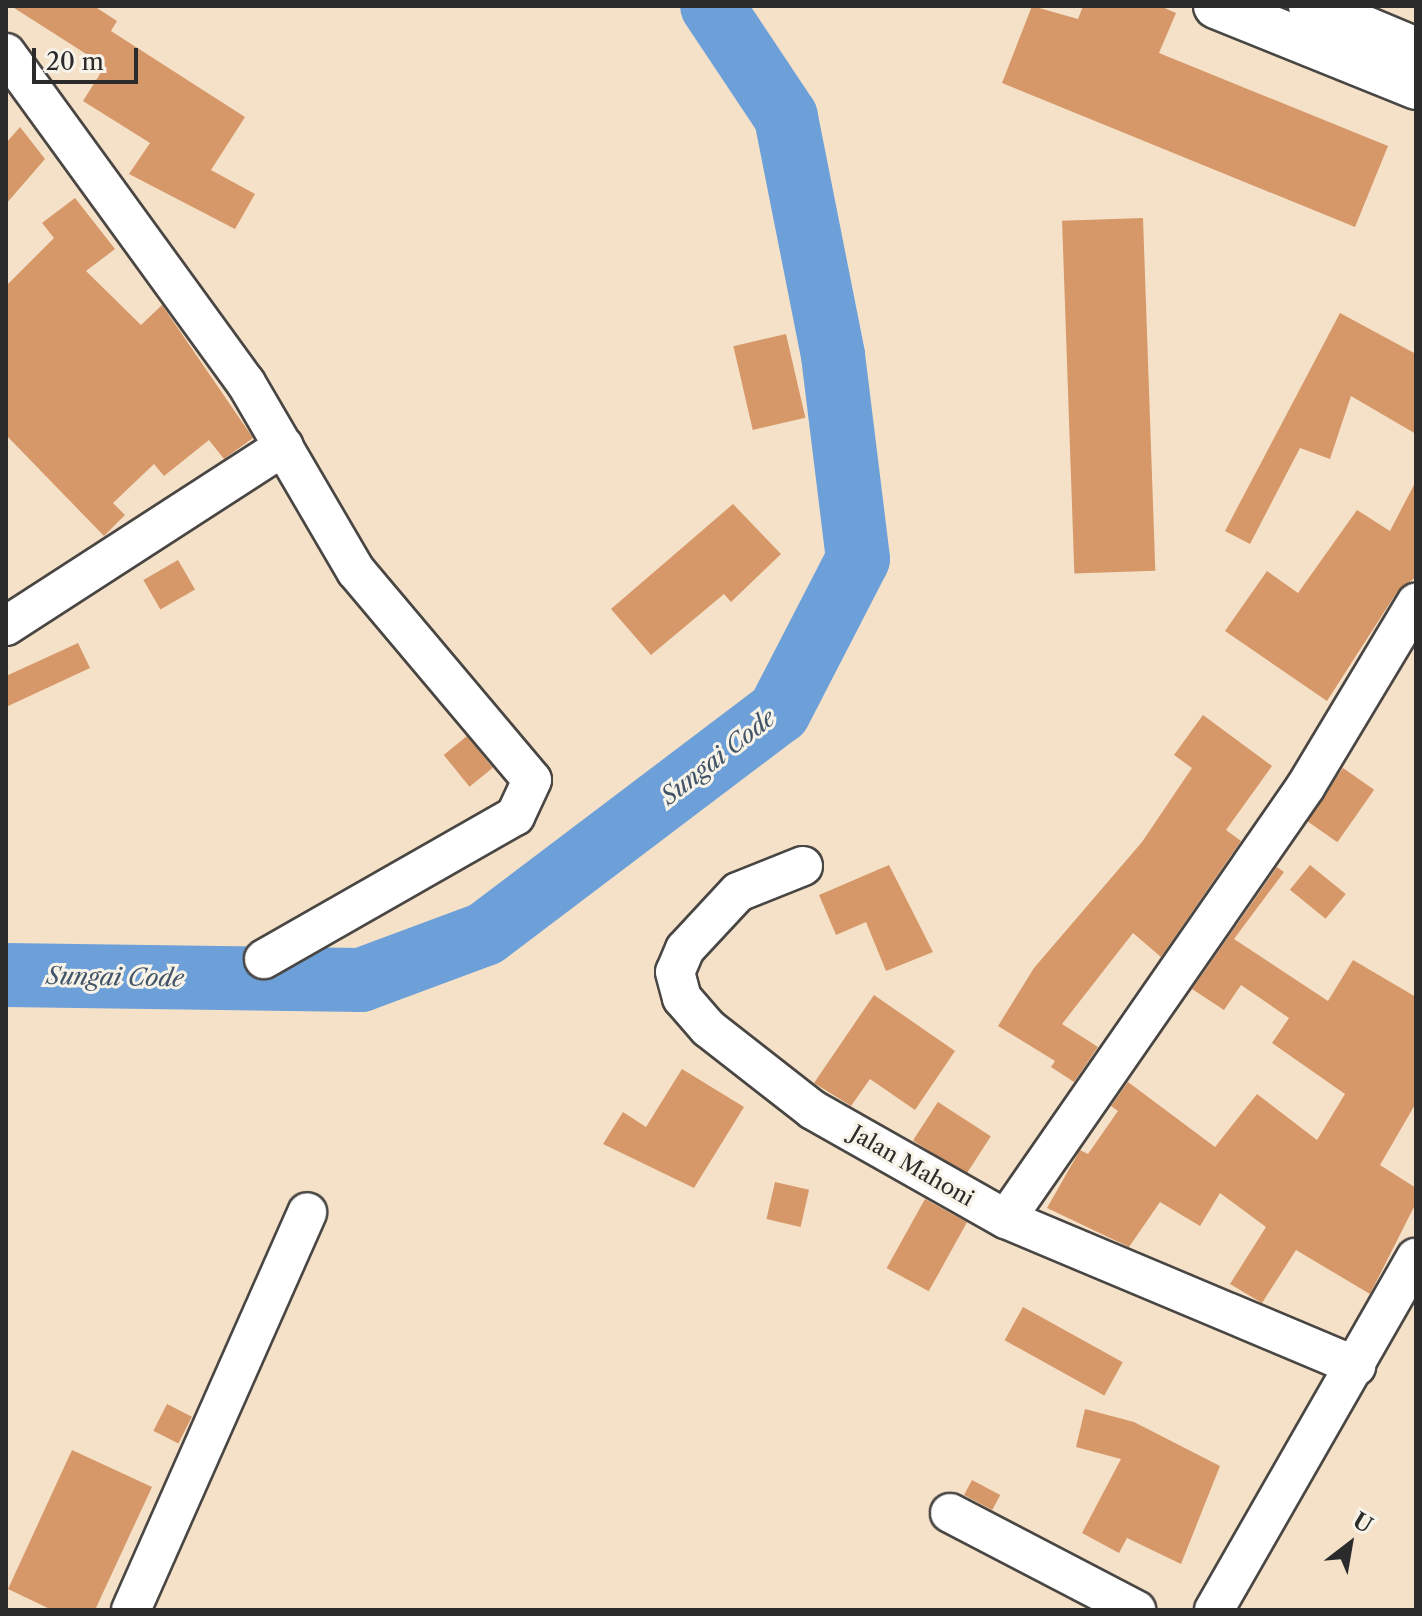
<!DOCTYPE html>
<style>
body{margin:0}
#map{position:relative;width:1422px;height:1616px;overflow:hidden;background:#f5e1c8;font-family:"Libre Caslon Text",serif}
div>[style]{position:absolute}
.river>*{height:64px;margin:-32px;padding:0 32px;transform-origin:32px;border-radius:32px;background:#6da0d8}
.building>*{inset:0;background:#d69869;transform-origin:0 0}
.roads{filter:drop-shadow(2px 0 #494643) drop-shadow(-2px 0 #494643) drop-shadow(0 2px #494643) drop-shadow(0 -2px #494643)}
.minor>*{height:38px;margin:-19px;padding:0 19px;transform-origin:19px;border-radius:19px;background:#fff}
.tertiary>*{height:44px;margin:-22px;padding:0 22px;transform-origin:22px;border-radius:22px;background:#fff}
.trunk>*{height:44px;margin:-22px;padding:0 22px;transform-origin:22px;border-radius:22px;background:#fff}
span{translate:-50% -50%;white-space:nowrap;text-align:center;line-height:1.15;-webkit-text-stroke:6px #f7f3e8;paint-order:stroke}
.street-label{font-size:22px;color:#2b2b2b}
.water-label{font-size:24px;color:#425468;font-style:italic}
.frame{position:absolute;inset:0;border:8px solid #2b2b2b;pointer-events:none}
.north{position:absolute;left:1310px;top:1504px;width:80px;height:80px;-webkit-text-stroke:6px #f7f3e8;paint-order:stroke;rotate:31deg;font-size:22px;font-weight:700;line-height:32px;text-align:center;color:#2b2b2b}
.north::after{content:'';display:block;margin:auto;width:28px;height:36px;background:#2b2b2b;clip-path:polygon(50% 0,100% 100%,50% 72%,0 100%)}
.scale{position:absolute;left:32px;top:48px;width:106px;height:36px;box-sizing:border-box;border:4px solid #2b2b2b;border-top:0;padding-left:10px;font-size:24px;line-height:28px;white-space:nowrap;color:#2b2b2b;-webkit-text-stroke:6px #f7f3e8;paint-order:stroke}
</style>
<div id="map">
<div class="river">
<i style="left:6px;top:975px;width:355px;rotate:0.8deg"></i>
<i style="left:361px;top:980px;width:132px;rotate:-20.4deg"></i>
<i style="left:485px;top:934px;width:368px;rotate:-37.1deg"></i>
<i style="left:779px;top:712px;width:172px;rotate:-62.7deg"></i>
<i style="left:858px;top:559px;width:206px;rotate:-97deg"></i>
<i style="left:833px;top:355px;width:243px;rotate:-101.2deg"></i>
<i style="left:786px;top:117px;width:133px;rotate:-123.7deg"></i>
</div>
<div class="building">
<i style="clip-path:polygon(11px 6px,94px 6px,117px 21px,111px 31px,245px 117px,211px 170px,255px 194px,235px 229px,129px 174px,150px 143px,83px 101px,105px 66px)"></i>
<i style="clip-path:polygon(1032px 6px,1078px 19px,1083px 6px,1160px 6px,1176px 13px,1159px 53px,1388px 146px,1355px 227px,1002px 83px)"></i>
<i style="clip-path:polygon(20px 127px,45px 159px,6px 204px,6px 143px)"></i>
<i style="clip-path:polygon(75px 198px,115px 249px,86px 271px,141px 325px,162px 305px,253px 438px,224px 459px,209px 440px,164px 476px,154px 464px,113px 503px,125px 515px,104px 536px,6px 435px,6px 286px,54px 238px,42px 223px)"></i>
<i style="left:1143px;top:218px;width:353px;height:81px;rotate:88deg"></i>
<i style="clip-path:polygon(1340px 313px,1416px 354px,1416px 434px,1351px 396px,1330px 459px,1300px 448px,1250px 544px,1225px 531px)"></i>
<i style="left:786px;top:334px;width:86px;height:54px;rotate:77deg"></i>
<i style="clip-path:polygon(1416px 481px,1416px 577px,1397px 592px,1327px 701px,1225px 631px,1267px 571px,1298px 593px,1357px 510px,1390px 531px)"></i>
<i style="clip-path:polygon(733px 504px,781px 554px,731px 602px,724px 594px,651px 655px,611px 609px)"></i>
<i style="left:178px;top:560px;width:34px;height:40px;rotate:60deg"></i>
<i style="clip-path:polygon(78px 643px,90px 668px,6px 707px,6px 676px)"></i>
<i style="clip-path:polygon(1203px 715px,1272px 766px,1226px 830px,1241px 841px,1161px 957px,1133px 933px,1062px 1024px,1098px 1047px,1074px 1082px,1051px 1067px,1055px 1061px,998px 1026px,1034px 968px,1142px 842px,1192px 768px,1174px 755px)"></i>
<i style="left:467px;top:736px;width:41px;height:30px;rotate:51deg"></i>
<i style="left:1343px;top:768px;width:38px;height:64px;rotate:35deg"></i>
<i style="clip-path:polygon(889px 865px,933px 952px,886px 971px,866px 922px,836px 935px,819px 895px)"></i>
<i style="left:1310px;top:865px;width:46px;height:32px;rotate:39deg"></i>
<i style="clip-path:polygon(1277px 867px,1284px 872px,1234px 939px,1328px 1001px,1353px 960px,1416px 997px,1416px 1103px,1380px 1165px,1416px 1188px,1416px 1203px,1370px 1294px,1296px 1250px,1262px 1303px,1230px 1284px,1266px 1227px,1220px 1193px,1200px 1226px,1160px 1202px,1129px 1247px,1047px 1208px,1080px 1150px,1088px 1154px,1118px 1111px,1111px 1106px,1128px 1082px,1215px 1147px,1257px 1094px,1317px 1140px,1345px 1094px,1272px 1043px,1289px 1018px,1241px 985px,1224px 1010px,1192px 989px)"></i>
<i style="clip-path:polygon(874px 995px,955px 1051px,915px 1110px,870px 1079px,851px 1106px,814px 1083px)"></i>
<i style="clip-path:polygon(682px 1069px,744px 1107px,694px 1188px,603px 1144px,623px 1112px,646px 1127px)"></i>
<i style="left:938px;top:1102px;width:63px;height:46px;rotate:33deg"></i>
<i style="left:775px;top:1182px;width:35px;height:38px;rotate:13deg"></i>
<i style="left:925px;top:1199px;width:48px;height:79px;rotate:29deg"></i>
<i style="left:1023px;top:1307px;width:114px;height:38px;rotate:29deg"></i>
<i style="left:167px;top:1404px;width:28px;height:30px;rotate:27deg"></i>
<i style="clip-path:polygon(1085px 1409px,1134px 1422px,1220px 1466px,1181px 1564px,1127px 1538px,1119px 1553px,1082px 1533px,1121px 1459px,1076px 1447px)"></i>
<i style="clip-path:polygon(72px 1450px,152px 1487px,95px 1610px,52px 1610px,8px 1589px)"></i>
<i style="left:972px;top:1480px;width:32px;height:17px;rotate:28deg"></i>
</div>
<div class="roads">
<div class="minor">
<i style="left:6px;top:53px;width:408px;rotate:54deg"></i>
<i style="left:246px;top:383px;width:218px;rotate:59.7deg"></i>
<i style="left:356px;top:571px;width:273px;rotate:49.9deg"></i>
<i style="left:532px;top:780px;width:40px;rotate:115deg"></i>
<i style="left:515px;top:816px;width:289px;rotate:150.3deg"></i>
<i style="left:6px;top:626px;width:331px;rotate:-32.9deg"></i>
<i style="left:803px;top:866px;width:70px;rotate:158.2deg"></i>
<i style="left:738px;top:892px;width:78px;rotate:132.9deg"></i>
<i style="left:685px;top:949px;width:25px;rotate:113deg"></i>
<i style="left:675px;top:972px;width:27px;rotate:75deg"></i>
<i style="left:682px;top:998px;width:40px;rotate:49deg"></i>
<i style="left:708px;top:1028px;width:133px;rotate:38deg"></i>
<i style="left:813px;top:1110px;width:222px;rotate:29.5deg"></i>
<i style="left:1006px;top:1219px;width:380px;rotate:22.8deg"></i>
<i style="left:1006px;top:1219px;width:527px;rotate:-55.28deg"></i>
<i style="left:1306px;top:786px;width:214px;rotate:-59deg"></i>
<i style="left:950px;top:1513px;width:210px;rotate:27.5deg"></i>
<i style="left:131px;top:1610px;width:435px;rotate:-66.1deg"></i>
<i style="left:1214px;top:1610px;width:406px;rotate:-60.2deg"></i>
</div>
<div class="tertiary">
<i style="left:1216px;top:6px;width:216px;rotate:22deg"></i>
</div>
<div class="trunk">
<i style="left:1311px;top:6px;width:114px;rotate:22.7deg"></i>
</div>
</div>
<div class="street-label">
<span style="left:912px;top:1166px;rotate:30deg">Jalan Mahoni</span>
</div>
<div class="water-label">
<span style="left:718px;top:757px;rotate:-38deg">Sungai Code</span>
<span style="left:115px;top:977px;rotate:1deg">Sungai Code</span>
</div>
<div class="frame"></div>
<div class="north">U</div>
<div class="scale">20 m</div>
</div>
